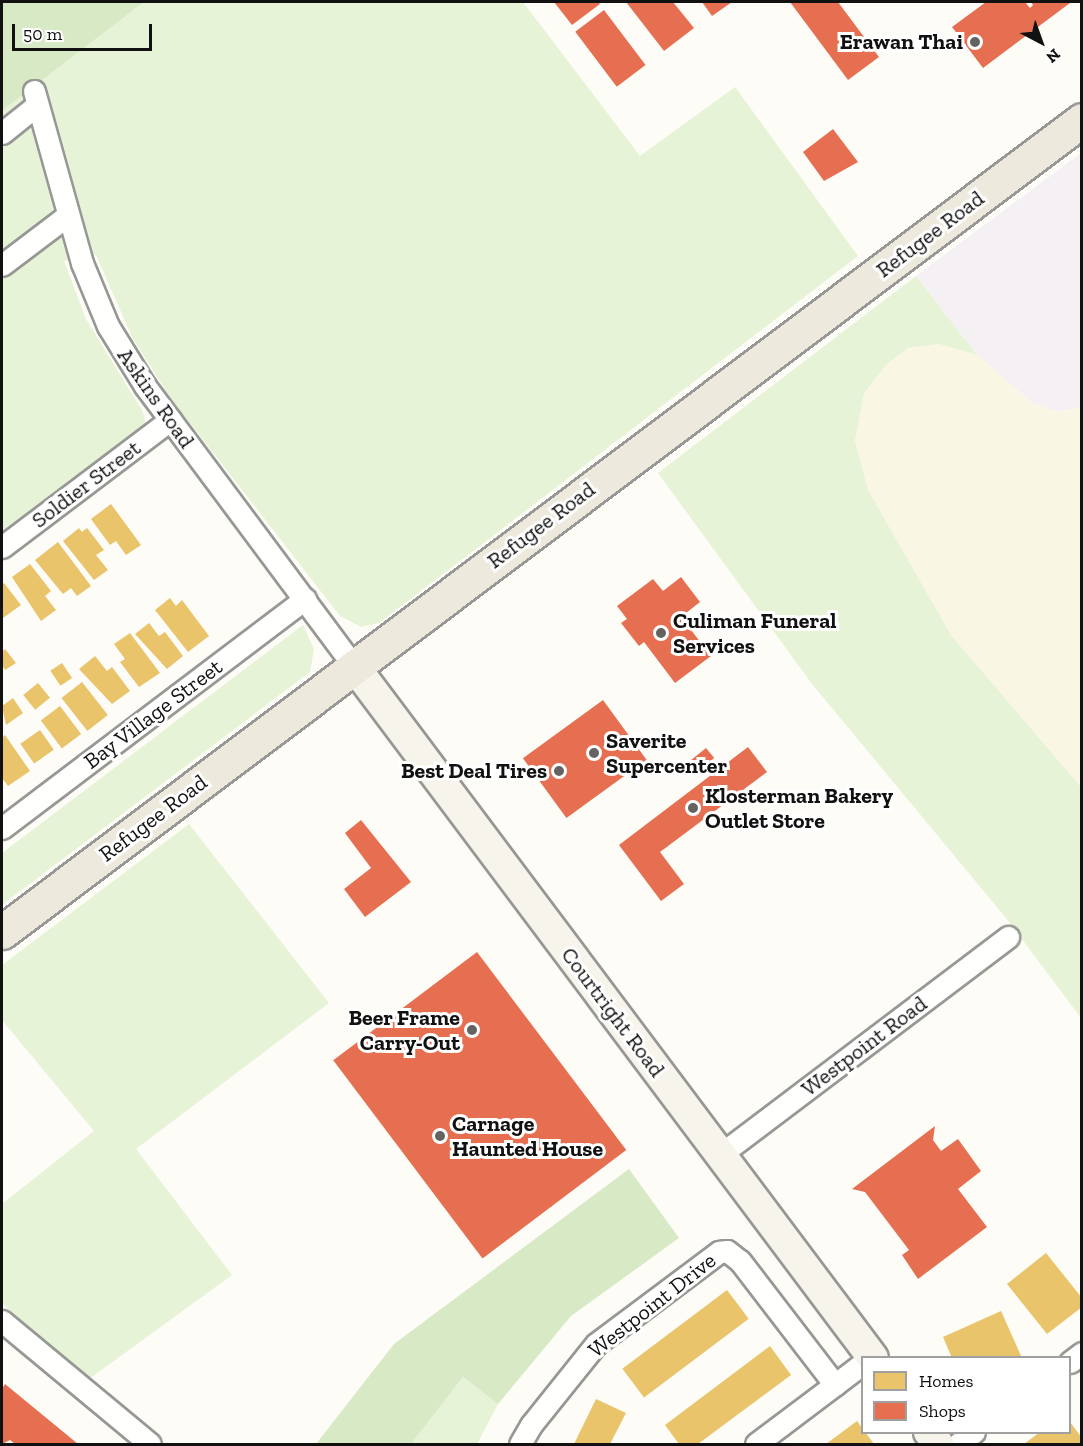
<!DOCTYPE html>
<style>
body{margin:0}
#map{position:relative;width:1083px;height:1446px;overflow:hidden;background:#fdfcf7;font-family:"Zilla Slab",serif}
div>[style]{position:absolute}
.industrial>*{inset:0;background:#f5f0f3}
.farmland>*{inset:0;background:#f9f7e4}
.green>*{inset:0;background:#e7f3d7}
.forest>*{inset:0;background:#d8eac5}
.homes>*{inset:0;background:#e9c46a;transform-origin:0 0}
.shops>*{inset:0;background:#e76f51;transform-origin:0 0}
.roads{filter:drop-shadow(2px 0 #979795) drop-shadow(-2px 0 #979795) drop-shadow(0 2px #979795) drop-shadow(0 -2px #979795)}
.street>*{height:21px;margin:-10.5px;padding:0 10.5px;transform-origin:10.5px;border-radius:10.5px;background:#fffffe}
.secondary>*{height:30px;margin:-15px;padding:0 15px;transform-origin:15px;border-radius:15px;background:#f6f4eb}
.primary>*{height:33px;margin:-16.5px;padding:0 16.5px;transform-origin:16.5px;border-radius:16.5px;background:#ede9dc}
.dots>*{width:16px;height:16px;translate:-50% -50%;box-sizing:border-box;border:3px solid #fff;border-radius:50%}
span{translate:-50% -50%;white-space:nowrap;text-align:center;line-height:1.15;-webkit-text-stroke:6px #fff;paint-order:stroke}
.poi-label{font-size:22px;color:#111;font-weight:700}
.right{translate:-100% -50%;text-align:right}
.left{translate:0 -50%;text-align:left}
.street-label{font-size:22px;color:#111}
.frame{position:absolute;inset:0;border:3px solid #111;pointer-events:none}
.legend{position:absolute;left:861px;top:1356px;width:210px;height:78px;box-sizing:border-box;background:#fff;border:2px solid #a0a0a0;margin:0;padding:8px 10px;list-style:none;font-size:18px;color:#111}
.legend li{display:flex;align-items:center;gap:12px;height:30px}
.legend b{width:30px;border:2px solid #a0a0a0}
.north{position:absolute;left:1011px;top:12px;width:60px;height:60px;-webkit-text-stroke:4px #fff;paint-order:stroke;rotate:139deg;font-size:16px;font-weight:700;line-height:24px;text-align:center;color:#111}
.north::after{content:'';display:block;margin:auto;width:21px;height:27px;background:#111;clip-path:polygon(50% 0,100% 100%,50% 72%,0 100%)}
.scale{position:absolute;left:12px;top:24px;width:140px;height:27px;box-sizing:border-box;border:3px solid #111;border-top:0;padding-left:8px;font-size:18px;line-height:21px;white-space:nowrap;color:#111;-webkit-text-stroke:4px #fff;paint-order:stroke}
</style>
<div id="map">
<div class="industrial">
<i style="clip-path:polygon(1081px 153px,1081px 407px,1058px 412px,1032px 403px,977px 355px,916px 276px)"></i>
</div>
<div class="farmland">
<i style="clip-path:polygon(939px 344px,977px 355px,1032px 403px,1058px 412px,1081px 407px,1081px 787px,951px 635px,868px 490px,855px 441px,864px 393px,886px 365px,908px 348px)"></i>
</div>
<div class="green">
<i style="clip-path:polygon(144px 2px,523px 2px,640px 156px,735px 87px,858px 256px,379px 623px,361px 627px,340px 616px,169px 396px,132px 337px,96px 255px,64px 261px,86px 319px,143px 412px,146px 426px,2px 534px,2px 111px)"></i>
<i style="clip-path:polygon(916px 276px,977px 355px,939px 344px,908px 348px,886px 365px,864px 393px,855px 441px,868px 490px,951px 635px,1081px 787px,1081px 1018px,1006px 918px,812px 684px,658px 473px)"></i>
<i style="clip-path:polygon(303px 625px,314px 649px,310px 672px,2px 905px,2px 853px)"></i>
<i style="clip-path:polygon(189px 824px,329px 1003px,136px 1149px,232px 1275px,89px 1379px,2px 1303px,2px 1204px,94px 1131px,2px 1020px,2px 965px)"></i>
<i style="clip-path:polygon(463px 1377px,498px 1404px,477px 1444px,411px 1444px)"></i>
</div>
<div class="forest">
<i style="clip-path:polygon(2px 2px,144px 2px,2px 111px)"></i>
<i style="clip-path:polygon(629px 1169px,679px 1238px,571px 1316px,498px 1404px,463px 1377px,411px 1444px,316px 1444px,394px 1344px)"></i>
</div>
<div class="homes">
<i style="clip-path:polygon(111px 504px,141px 545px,126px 555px,116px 541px,110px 545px,91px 519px)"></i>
<i style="clip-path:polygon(79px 528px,82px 532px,87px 528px,104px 550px,96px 555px,108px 570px,94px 580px,63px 541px)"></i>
<i style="clip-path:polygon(58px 542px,91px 586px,77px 596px,71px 588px,63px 594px,35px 560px)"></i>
<i style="clip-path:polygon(30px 564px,51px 591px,45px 596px,56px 610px,41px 621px,12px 577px)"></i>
<i style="clip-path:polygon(4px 583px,21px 605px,3px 618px,2px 585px)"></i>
<i style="clip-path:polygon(170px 598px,176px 606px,182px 600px,209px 636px,188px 652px,155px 610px)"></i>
<i style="clip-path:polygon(149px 623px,159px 636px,165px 632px,183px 656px,167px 669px,135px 634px)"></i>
<i style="clip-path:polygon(130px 633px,160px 673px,139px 687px,120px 662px,125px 659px,114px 644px)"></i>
<i style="clip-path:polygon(5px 649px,16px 663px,5px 670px,2px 665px,2px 652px)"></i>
<i style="clip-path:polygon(95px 656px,107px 671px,112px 667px,130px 691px,112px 704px,79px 669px)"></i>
<i style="left:62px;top:663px;width:18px;height:14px;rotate:56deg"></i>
<i style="left:82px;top:682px;width:42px;height:26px;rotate:52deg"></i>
<i style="left:38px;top:683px;width:19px;height:19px;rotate:51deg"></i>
<i style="clip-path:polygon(13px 698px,23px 713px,6px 725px,2px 706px)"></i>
<i style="left:60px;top:706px;width:35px;height:24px;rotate:53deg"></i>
<i style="left:40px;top:730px;width:24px;height:24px;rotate:55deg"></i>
<i style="clip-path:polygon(5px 735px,30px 771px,8px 786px,2px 778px,2px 738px)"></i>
<i style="clip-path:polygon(1046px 1253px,1082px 1298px,1082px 1307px,1047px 1334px,1007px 1284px)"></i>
<i style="left:727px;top:1290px;width:36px;height:131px;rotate:53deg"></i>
<i style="clip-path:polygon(1001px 1311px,1022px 1358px,952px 1358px,943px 1337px)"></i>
<i style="clip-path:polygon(770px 1346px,791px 1375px,698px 1444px,679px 1444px,665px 1425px)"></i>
<i style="clip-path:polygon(596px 1399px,626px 1413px,610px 1444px,574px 1444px)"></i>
<i style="clip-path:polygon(857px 1421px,874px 1444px,826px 1444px)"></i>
<i style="clip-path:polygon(1070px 1422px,1082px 1438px,1082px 1444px,1024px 1444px,1040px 1432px,1070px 1432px)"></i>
</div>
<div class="shops">
<i style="clip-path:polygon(554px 2px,598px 2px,600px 4px,572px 25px)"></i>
<i style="clip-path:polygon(626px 2px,673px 2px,694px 28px,664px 51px)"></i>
<i style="clip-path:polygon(702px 2px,732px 2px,712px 16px)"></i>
<i style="clip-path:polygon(790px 2px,838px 2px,879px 57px,848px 80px)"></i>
<i style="clip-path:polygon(986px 2px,1025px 2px,1030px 8px,1033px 5px,1031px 2px,1070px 3px,983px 68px,952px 27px)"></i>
<i style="left:604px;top:10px;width:69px;height:36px;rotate:53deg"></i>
<i style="clip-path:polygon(833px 129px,858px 162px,824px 181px,803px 152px)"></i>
<i style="clip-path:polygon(681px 577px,700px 602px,681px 617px,711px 656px,675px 683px,644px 642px,639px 646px,621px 623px,627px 619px,617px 606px,653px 579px,663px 591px)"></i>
<i style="left:603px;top:700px;width:74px;height:99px;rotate:54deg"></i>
<i style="clip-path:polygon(748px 747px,767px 772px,660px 852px,684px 884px,661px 901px,619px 845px)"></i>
<i style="left:706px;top:748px;width:13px;height:27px;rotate:51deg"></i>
<i style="clip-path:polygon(361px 820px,411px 882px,365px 917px,344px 889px,371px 868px,345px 833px)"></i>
<i style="left:477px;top:952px;width:248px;height:180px;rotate:53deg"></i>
<i style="clip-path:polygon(935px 1126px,933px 1140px,941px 1151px,958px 1139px,981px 1171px,958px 1189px,987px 1227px,918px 1279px,902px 1255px,909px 1250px,865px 1192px,852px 1189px)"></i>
<i style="clip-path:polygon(5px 1384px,78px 1444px,15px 1444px,10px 1440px,2px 1444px,2px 1389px)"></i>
</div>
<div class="roads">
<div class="street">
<i style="left:34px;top:91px;width:179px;rotate:74.4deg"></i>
<i style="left:82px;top:263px;width:68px;rotate:67.6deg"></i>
<i style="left:108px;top:326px;width:70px;rotate:58.3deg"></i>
<i style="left:145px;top:386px;width:349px;rotate:53.3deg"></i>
<i style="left:2px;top:133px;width:45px;rotate:-38.7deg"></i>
<i style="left:2px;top:265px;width:83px;rotate:-37.1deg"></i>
<i style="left:2px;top:547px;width:211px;rotate:-37.1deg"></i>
<i style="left:2px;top:828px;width:380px;rotate:-37.1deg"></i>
<i style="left:721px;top:1154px;width:360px;rotate:-37.1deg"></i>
<i style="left:2px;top:1321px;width:192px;rotate:39.7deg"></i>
<i style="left:1070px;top:1362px;width:15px;rotate:-37deg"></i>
<i style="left:520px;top:1444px;width:22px;rotate:-60deg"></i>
<i style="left:531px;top:1425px;width:104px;rotate:-51.3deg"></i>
<i style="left:596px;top:1344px;width:154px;rotate:-36.8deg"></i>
<i style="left:719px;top:1252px;width:8px;rotate:-7deg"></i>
<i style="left:727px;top:1251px;width:16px;rotate:38deg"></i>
<i style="left:740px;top:1261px;width:156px;rotate:52.5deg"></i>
<i style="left:756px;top:1444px;width:133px;rotate:-37deg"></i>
<i style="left:958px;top:1444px;width:20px;rotate:-37deg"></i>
</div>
<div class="secondary">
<i style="left:354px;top:666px;width:865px;rotate:53.13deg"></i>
<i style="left:929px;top:1432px;width:15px;rotate:53deg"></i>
</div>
<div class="primary">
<i style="left:2px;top:932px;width:1351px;rotate:-36.94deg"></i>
</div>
</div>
<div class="dots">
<i style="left:975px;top:42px;background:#646362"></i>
<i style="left:661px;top:633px;background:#646362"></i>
<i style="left:594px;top:753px;background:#646362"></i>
<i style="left:559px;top:771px;background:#646362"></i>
<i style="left:693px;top:808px;background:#646362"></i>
<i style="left:472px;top:1030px;background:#646362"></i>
<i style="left:440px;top:1136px;background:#646362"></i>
</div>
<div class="poi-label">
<span class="right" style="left:963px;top:42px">Erawan Thai</span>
<span class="left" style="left:673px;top:633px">Culiman Funeral<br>Services</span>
<span class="left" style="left:606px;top:753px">Saverite<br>Supercenter</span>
<span class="right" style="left:547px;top:771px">Best Deal Tires</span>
<span class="left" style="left:705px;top:808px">Klosterman Bakery<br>Outlet Store</span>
<span class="right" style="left:460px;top:1030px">Beer Frame<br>Carry-Out</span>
<span class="left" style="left:452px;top:1136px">Carnage<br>Haunted House</span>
</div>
<div class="street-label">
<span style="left:930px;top:234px;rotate:-37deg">Refugee Road</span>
<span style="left:156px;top:398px;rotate:55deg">Askins Road</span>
<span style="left:86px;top:484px;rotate:-37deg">Soldier Street</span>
<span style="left:541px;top:525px;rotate:-37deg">Refugee Road</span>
<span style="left:153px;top:714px;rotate:-37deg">Bay Village Street</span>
<span style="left:153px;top:818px;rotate:-37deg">Refugee Road</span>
<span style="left:613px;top:1012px;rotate:53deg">Courtright Road</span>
<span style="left:864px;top:1046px;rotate:-37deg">Westpoint Road</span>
<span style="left:652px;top:1305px;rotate:-38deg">Westpoint Drive</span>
</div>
<div class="frame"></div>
<ul class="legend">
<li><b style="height:16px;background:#e9c46a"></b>Homes</li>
<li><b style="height:16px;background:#e76f51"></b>Shops</li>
</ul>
<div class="north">N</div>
<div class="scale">50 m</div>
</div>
